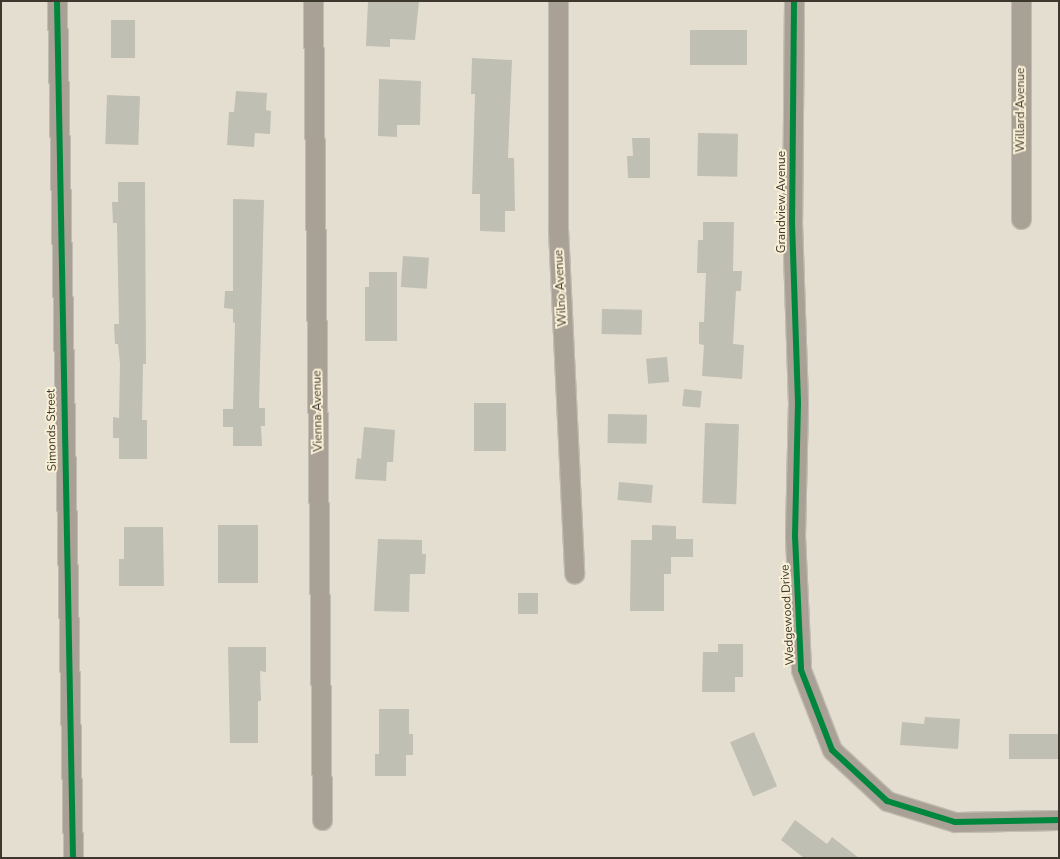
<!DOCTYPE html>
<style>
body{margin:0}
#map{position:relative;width:1060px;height:859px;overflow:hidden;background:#e4ded0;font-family:"Nunito Sans",sans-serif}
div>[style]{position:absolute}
.building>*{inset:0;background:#c0bfb3;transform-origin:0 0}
.roads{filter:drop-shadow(1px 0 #c1bcb1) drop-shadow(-1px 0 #c1bcb1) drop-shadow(0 1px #c1bcb1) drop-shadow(0 -1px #c1bcb1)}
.street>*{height:19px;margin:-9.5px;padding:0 9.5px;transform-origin:9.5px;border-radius:9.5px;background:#a9a096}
.cycleway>*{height:6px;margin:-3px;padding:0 3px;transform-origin:3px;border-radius:3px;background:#00873e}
span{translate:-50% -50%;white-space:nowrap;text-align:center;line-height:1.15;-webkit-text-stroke:4px #f9efd5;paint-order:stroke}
.street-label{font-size:12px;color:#3c382e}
.frame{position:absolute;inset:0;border:2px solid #3c382e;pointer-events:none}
</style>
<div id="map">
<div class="building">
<i style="clip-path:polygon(368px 1px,419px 1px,415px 40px,390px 39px,390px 47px,366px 46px)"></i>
<i style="left:111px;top:20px;width:24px;height:38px"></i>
<i style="left:690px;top:30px;width:57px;height:35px"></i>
<i style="clip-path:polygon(472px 58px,512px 60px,508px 158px,514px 158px,515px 211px,505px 211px,505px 232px,480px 231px,480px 194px,472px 194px,475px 94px,471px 94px)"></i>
<i style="clip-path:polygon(379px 79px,421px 81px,420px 125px,397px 125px,397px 137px,378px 136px)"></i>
<i style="clip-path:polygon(236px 91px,267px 93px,266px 110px,271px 111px,270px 134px,255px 133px,254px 147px,227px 145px,229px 112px,234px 112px)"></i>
<i style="left:107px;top:95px;width:33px;height:49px;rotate:2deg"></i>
<i style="left:698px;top:133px;width:40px;height:43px;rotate:1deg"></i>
<i style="clip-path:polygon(632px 138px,650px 138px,650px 178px,628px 178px,627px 156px,633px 156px)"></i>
<i style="clip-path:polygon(118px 182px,145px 182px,146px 364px,143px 364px,142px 420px,147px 420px,147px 459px,119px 459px,119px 438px,113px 438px,113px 417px,119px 418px,120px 364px,118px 344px,115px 344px,114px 324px,119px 324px,117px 223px,113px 223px,112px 202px,118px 202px)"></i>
<i style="clip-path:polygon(233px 199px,264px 200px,259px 408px,265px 408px,265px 426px,261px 426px,262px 446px,233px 446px,233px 427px,223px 427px,223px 409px,233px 409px,235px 323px,233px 322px,233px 309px,224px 308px,225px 291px,233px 291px)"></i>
<i style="clip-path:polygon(703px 222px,734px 222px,733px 271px,742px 271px,741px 291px,736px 291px,733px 344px,744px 345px,742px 379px,702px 376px,704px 345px,699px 344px,699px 322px,704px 322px,706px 273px,697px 273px,698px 240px,703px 240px)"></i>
<i style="left:403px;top:256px;width:26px;height:31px;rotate:4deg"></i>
<i style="clip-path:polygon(369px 272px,397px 272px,397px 341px,365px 341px,365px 287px,369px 287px)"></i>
<i style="left:602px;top:309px;width:40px;height:25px;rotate:1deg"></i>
<i style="left:667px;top:357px;width:25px;height:21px;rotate:85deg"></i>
<i style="left:684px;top:389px;width:18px;height:17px;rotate:6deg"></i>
<i style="left:474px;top:403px;width:32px;height:48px"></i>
<i style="left:608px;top:414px;width:39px;height:29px;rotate:1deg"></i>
<i style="left:705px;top:423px;width:34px;height:80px;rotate:2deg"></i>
<i style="clip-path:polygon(364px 427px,395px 430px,393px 462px,387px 462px,386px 481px,355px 479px,357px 458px,361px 459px)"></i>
<i style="left:619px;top:482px;width:34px;height:18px;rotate:5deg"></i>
<i style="left:218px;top:525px;width:40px;height:58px"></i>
<i style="clip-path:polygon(652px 525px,676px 526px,676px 539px,693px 539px,693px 557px,671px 557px,671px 574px,664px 574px,664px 611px,630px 611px,631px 540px,652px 540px)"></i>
<i style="clip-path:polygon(124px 527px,163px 527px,164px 586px,119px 586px,119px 559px,124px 559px)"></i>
<i style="clip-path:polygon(378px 539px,422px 540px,422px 554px,426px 554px,425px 574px,410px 574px,409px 612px,374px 611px)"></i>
<i style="left:518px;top:593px;width:20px;height:21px"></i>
<i style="clip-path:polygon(718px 644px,743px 644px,743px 677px,735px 677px,735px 692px,702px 692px,703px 652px,718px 652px)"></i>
<i style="clip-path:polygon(228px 647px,266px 647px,266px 672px,260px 671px,261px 701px,258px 701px,258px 743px,230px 743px)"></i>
<i style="clip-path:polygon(379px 709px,409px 709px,409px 734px,413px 734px,413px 755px,406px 755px,406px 776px,375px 776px,375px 754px,379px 754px)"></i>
<i style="clip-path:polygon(925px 717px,960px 719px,958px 749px,900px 745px,902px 722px,924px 724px)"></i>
<i style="left:754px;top:732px;width:59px;height:26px;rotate:67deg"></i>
<i style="left:1059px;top:734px;width:25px;height:50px;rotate:90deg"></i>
<i style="clip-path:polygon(795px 820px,827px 844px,832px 837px,859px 858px,804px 858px,781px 840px)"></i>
</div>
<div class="roads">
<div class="street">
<i style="left:57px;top:1px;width:857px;rotate:88.93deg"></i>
<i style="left:313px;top:1px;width:819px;rotate:89.37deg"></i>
<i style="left:558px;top:1px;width:228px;rotate:90deg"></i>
<i style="left:558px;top:229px;width:345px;rotate:87.3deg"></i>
<i style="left:794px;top:1px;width:221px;rotate:90.5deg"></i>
<i style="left:792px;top:222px;width:181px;rotate:88.1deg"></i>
<i style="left:798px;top:403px;width:133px;rotate:91.3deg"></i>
<i style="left:795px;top:536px;width:134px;rotate:87.4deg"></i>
<i style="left:801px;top:670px;width:86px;rotate:68.8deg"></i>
<i style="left:832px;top:750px;width:75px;rotate:42.8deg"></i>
<i style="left:887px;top:801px;width:71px;rotate:17.2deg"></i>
<i style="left:955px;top:822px;width:104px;rotate:-1.1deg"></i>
<i style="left:1021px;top:219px;width:218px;rotate:-90deg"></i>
</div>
</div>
<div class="cycleway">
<i style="left:57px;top:1px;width:857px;rotate:88.93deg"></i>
<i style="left:794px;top:1px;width:221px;rotate:90.5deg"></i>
<i style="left:792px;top:222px;width:181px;rotate:88.1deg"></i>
<i style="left:798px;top:403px;width:133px;rotate:91.3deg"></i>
<i style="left:795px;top:536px;width:134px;rotate:87.4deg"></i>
<i style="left:801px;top:670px;width:86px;rotate:68.8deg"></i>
<i style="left:832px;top:750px;width:75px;rotate:42.8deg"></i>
<i style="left:887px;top:801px;width:71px;rotate:17.2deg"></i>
<i style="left:955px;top:822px;width:104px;rotate:-1.1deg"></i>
</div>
<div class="street-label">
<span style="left:1021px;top:110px;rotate:-90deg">Willard Avenue</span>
<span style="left:782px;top:202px;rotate:-90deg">Grandview Avenue</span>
<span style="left:561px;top:288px;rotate:-93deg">Wilno Avenue</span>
<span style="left:318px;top:411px;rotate:-91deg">Vienna Avenue</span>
<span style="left:52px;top:430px;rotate:-91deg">Simonds Street</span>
<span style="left:788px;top:615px;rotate:-93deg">Wedgewood Drive</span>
</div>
<div class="frame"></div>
</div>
